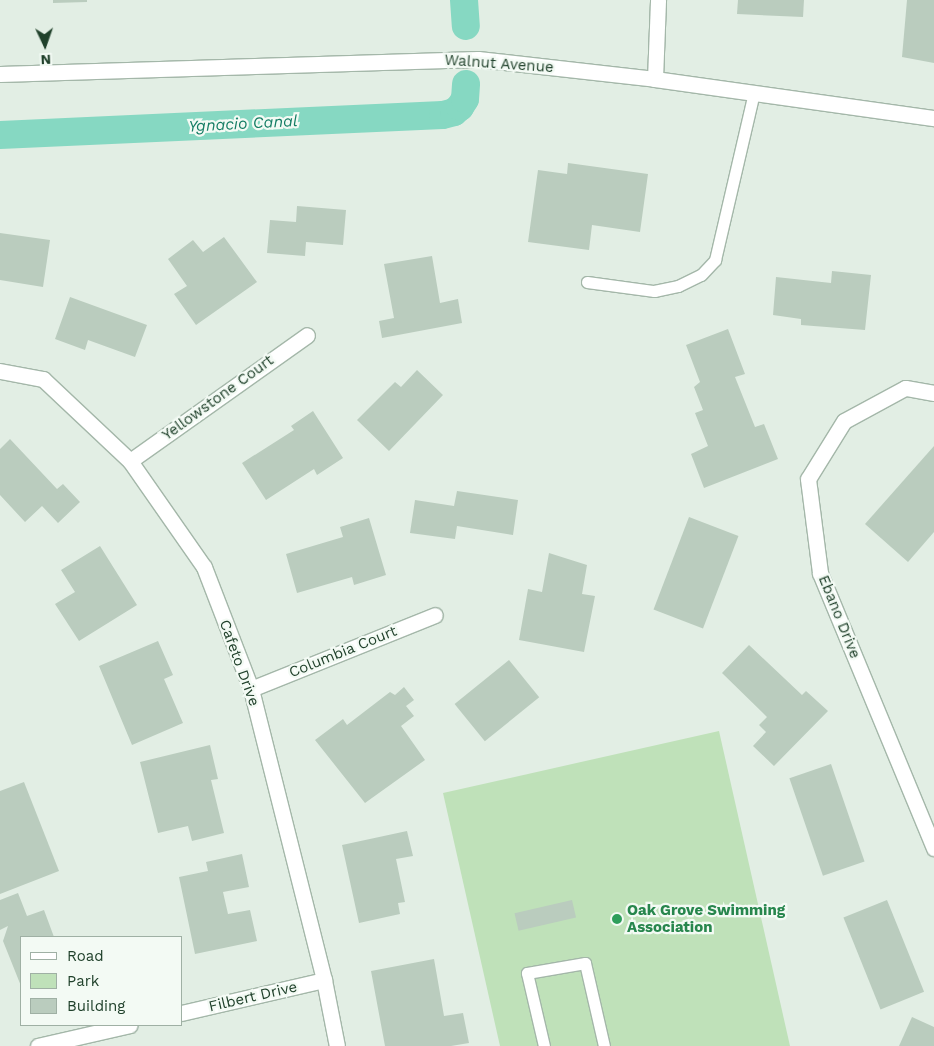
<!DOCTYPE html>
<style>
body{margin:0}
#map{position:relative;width:934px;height:1046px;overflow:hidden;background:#e2eee4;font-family:"Work Sans",sans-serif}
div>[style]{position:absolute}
.green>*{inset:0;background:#bfe1b9}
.canal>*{height:28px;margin:-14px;padding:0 14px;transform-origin:14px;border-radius:14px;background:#86d8c2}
.building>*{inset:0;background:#baccbe;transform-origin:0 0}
.roads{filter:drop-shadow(1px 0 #a4b7a9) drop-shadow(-1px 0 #a4b7a9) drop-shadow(0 1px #a4b7a9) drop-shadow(0 -1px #a4b7a9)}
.service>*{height:11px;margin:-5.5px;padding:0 5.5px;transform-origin:5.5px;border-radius:5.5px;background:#fff}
.minor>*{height:15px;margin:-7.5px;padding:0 7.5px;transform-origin:7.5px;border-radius:7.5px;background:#fff}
.tertiary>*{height:15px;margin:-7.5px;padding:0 7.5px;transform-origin:7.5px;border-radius:7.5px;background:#fff}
.dots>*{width:14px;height:14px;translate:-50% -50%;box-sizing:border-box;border:2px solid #f3faf4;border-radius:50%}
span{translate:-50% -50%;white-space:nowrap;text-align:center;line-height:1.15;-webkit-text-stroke:4.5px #f3faf4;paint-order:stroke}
.street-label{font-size:15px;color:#20412b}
.leisure-label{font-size:15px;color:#27864d;font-weight:700}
.left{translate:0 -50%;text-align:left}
.water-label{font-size:16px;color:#147d64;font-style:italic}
.legend{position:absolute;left:20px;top:936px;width:162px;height:90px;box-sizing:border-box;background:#f3faf4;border:1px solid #9fb0a4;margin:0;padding:6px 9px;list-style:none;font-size:15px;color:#20412b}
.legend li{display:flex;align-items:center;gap:10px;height:25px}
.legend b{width:25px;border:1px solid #9fb0a4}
.north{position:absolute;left:20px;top:20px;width:50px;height:50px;-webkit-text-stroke:4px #f3faf4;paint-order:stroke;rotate:177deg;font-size:14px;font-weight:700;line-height:20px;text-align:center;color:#20412b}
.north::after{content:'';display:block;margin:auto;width:18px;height:22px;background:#20412b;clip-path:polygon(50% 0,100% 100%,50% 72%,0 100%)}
</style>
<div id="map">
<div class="green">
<i style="clip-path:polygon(719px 731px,790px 1046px,500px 1046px,443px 793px)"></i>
</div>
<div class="canal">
<i style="left:464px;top:0;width:26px;rotate:86deg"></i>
<i style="left:0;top:135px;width:443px;rotate:-2.6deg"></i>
<i style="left:443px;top:115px;width:11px;rotate:-15deg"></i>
<i style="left:454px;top:112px;width:8px;rotate:-40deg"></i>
<i style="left:460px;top:107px;width:9px;rotate:-58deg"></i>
<i style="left:465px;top:99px;width:15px;rotate:-86deg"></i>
</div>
<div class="building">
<i style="clip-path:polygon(53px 0,87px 0,87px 2px,53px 3px)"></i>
<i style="clip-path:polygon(738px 0,804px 0,803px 17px,737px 14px)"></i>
<i style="clip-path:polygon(907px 0,934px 0,934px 63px,902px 57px)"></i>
<i style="clip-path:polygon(568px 163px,648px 174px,640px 232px,592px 225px,589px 250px,528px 242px,538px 170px,567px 174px)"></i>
<i style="clip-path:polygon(297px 206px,346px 210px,343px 245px,306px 242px,305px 256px,267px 253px,270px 220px,296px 222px)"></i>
<i style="clip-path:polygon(0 233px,50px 240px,43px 287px,0 280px)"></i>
<i style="clip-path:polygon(224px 237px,257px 282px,196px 325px,174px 294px,187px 286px,168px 259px,193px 240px,203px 252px)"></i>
<i style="clip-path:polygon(432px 256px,440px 303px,458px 299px,462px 323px,382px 338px,379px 321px,394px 318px,384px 264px)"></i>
<i style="clip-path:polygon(832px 271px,871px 275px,865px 330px,801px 325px,801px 319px,773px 315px,776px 277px,831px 283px)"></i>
<i style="clip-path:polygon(70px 297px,147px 325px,135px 357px,88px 340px,85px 350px,55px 339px)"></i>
<i style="clip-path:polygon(728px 329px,745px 374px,735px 377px,755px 427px,764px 424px,778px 459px,704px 488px,691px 454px,708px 446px,695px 413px,703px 410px,694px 387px,700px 382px,686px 345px)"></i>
<i style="clip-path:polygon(417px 370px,443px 395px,389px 451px,357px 420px,395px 382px,401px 387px)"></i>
<i style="clip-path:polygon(313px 411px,343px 458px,317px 475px,314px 469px,266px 500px,242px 463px,294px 430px,291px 426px)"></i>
<i style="clip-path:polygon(10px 439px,57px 489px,63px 484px,80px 502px,58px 523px,42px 506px,25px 522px,0 495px,0 449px)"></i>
<i style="clip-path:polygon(934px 446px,934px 532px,908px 562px,865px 524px)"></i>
<i style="clip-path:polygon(457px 491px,518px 500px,513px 535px,457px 526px,455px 539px,410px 533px,415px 500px,454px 506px)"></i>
<i style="left:689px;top:517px;width:53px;height:99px;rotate:21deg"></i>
<i style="clip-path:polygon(369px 518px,386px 575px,354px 585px,352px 577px,297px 593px,286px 554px,343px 537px,340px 527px)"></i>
<i style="clip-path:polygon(100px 546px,137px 605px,79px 641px,55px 604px,75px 592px,61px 570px)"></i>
<i style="clip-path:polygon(549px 553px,587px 565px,582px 594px,595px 596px,584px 652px,519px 640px,528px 589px,542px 592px)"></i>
<i style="clip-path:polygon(158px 641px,173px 675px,164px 679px,183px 723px,132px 745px,99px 666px)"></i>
<i style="clip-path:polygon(749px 645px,802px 695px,806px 691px,828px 711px,774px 766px,753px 746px,766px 732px,759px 725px,767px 717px,722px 673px)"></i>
<i style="left:509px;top:660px;width:48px;height:70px;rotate:51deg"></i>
<i style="clip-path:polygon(404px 687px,414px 700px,406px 706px,414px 716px,401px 726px,425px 760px,365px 803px,315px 740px,343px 719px,347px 725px,390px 692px,395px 695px)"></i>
<i style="clip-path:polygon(210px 745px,218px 779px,211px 780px,224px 833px,192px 841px,188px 826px,158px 833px,140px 762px)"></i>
<i style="left:831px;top:764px;width:103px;height:44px;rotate:71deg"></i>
<i style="clip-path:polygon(24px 782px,59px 871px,0 894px,0 791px)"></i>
<i style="clip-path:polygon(407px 831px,413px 856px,396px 859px,405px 902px,398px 903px,400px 914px,359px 923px,342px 845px)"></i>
<i style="clip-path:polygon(242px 854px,249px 887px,223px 892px,228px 914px,250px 910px,257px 941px,195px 954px,179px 877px,208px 871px,206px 862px)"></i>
<i style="clip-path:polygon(18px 893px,27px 916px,44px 910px,54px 937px,21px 937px,21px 986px,3px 941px,8px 926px,0 930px,0 900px)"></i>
<i style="left:572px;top:900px;width:18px;height:59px;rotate:77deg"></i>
<i style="left:887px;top:900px;width:99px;height:47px;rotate:68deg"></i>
<i style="clip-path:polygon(434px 959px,444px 1016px,463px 1013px,469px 1043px,451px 1046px,385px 1046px,371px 971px)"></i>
<i style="clip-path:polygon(912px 1017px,934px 1027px,934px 1046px,899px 1046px)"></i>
</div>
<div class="roads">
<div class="service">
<i style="left:587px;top:282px;width:68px;rotate:7.7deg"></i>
<i style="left:654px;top:291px;width:25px;rotate:-12deg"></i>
<i style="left:678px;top:286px;width:25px;rotate:-26deg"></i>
<i style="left:701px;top:275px;width:21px;rotate:-47deg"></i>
<i style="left:715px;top:260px;width:171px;rotate:-76.9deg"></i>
<i style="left:544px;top:1046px;width:75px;rotate:-103.1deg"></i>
<i style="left:527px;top:973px;width:59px;rotate:-9.8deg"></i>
<i style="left:585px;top:963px;width:85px;rotate:77.1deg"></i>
</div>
<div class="minor">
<i style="left:655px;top:79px;width:79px;rotate:-87.8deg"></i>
<i style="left:0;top:371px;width:44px;rotate:10.5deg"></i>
<i style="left:43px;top:379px;width:120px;rotate:43.3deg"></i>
<i style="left:130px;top:461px;width:129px;rotate:55.1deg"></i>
<i style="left:204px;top:567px;width:131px;rotate:68.9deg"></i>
<i style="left:251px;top:689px;width:300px;rotate:75.9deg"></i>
<i style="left:324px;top:980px;width:67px;rotate:78.9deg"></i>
<i style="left:934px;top:393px;width:29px;rotate:-170deg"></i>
<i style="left:905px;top:388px;width:69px;rotate:151.6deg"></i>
<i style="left:844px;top:421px;width:68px;rotate:121.8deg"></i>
<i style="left:808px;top:479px;width:95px;rotate:82.7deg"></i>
<i style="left:820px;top:573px;width:298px;rotate:67.5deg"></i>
<i style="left:130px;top:461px;width:217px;rotate:-35.4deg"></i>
<i style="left:251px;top:689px;width:198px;rotate:-21.9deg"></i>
<i style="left:181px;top:1013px;width:147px;rotate:-13deg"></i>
<i style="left:38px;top:1046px;width:94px;rotate:-12.9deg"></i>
</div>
<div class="tertiary">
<i style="left:0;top:74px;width:478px;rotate:-1.8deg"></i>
<i style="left:478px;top:59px;width:178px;rotate:6.4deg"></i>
<i style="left:655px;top:79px;width:282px;rotate:8deg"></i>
</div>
</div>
<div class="dots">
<i style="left:617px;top:919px;background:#2e9e5b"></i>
</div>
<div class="street-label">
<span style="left:499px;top:64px;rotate:4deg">Walnut Avenue</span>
<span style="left:218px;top:398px;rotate:-36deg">Yellowstone Court</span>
<span style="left:839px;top:617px;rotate:68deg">Ebano Drive</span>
<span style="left:343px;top:652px;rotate:-22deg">Columbia Court</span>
<span style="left:239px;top:663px;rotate:70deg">Cafeto Drive</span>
<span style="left:253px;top:997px;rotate:-13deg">Filbert Drive</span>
</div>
<div class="leisure-label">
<span class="left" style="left:627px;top:919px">Oak Grove Swimming<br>Association</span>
</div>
<div class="water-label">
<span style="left:243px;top:124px;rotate:-3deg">Ygnacio Canal</span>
</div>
<ul class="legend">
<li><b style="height:6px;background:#fff"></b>Road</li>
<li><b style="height:14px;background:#bfe1b9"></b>Park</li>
<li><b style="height:14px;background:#baccbe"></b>Building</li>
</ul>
<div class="north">N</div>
</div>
